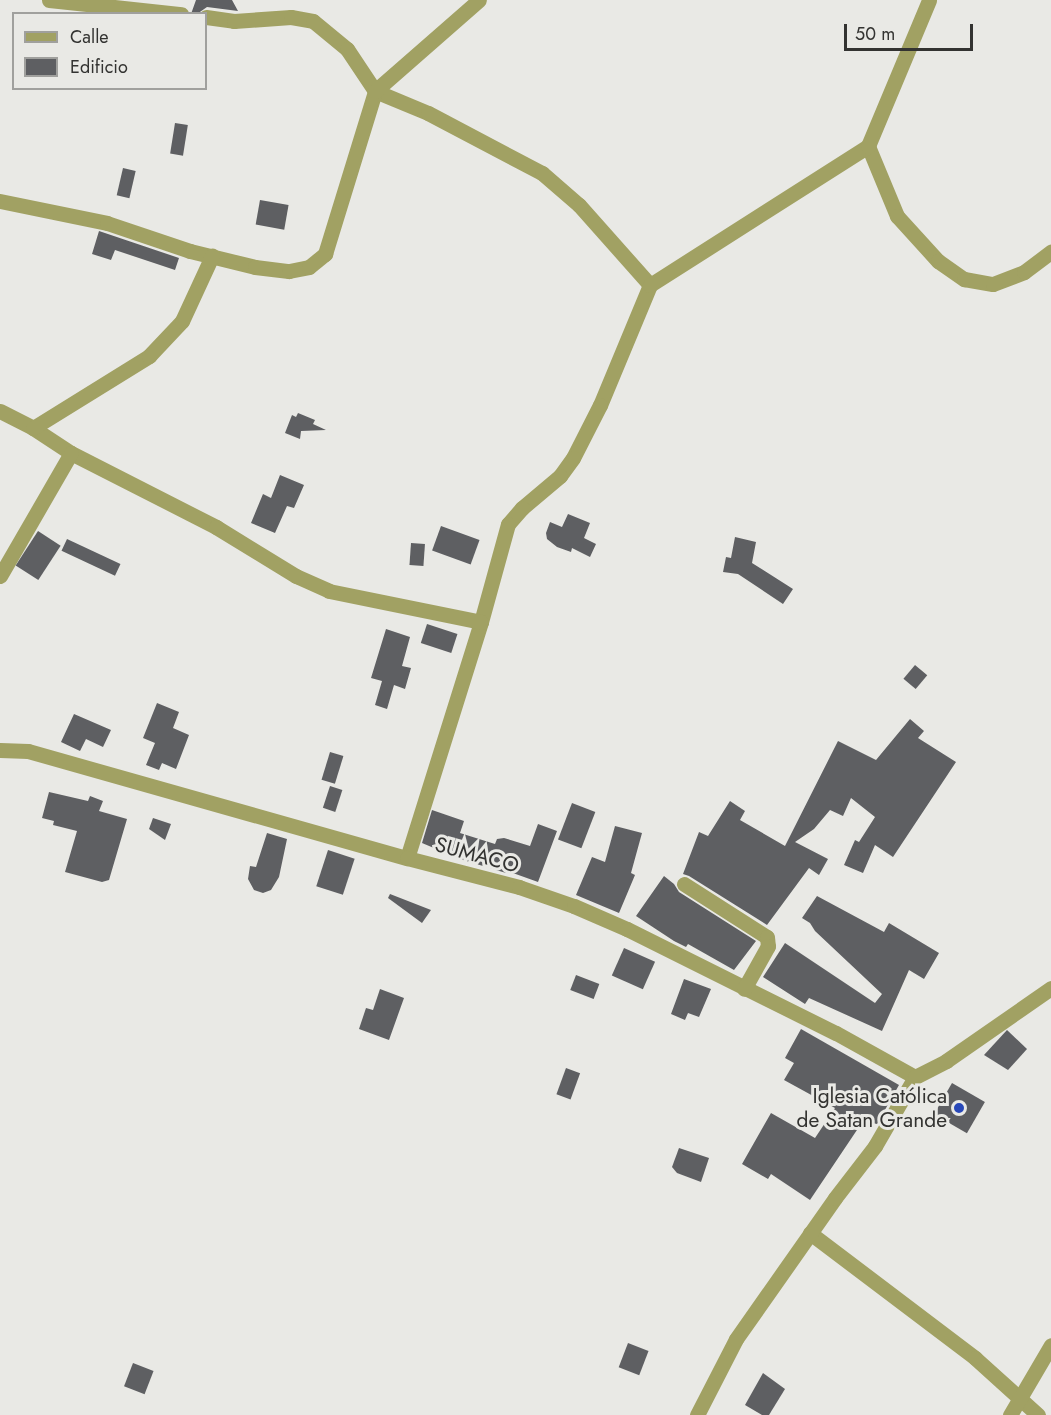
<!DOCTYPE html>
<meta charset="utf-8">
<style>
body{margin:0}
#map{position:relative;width:1051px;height:1415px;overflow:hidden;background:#e9e9e5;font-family:Jost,sans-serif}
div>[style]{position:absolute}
.building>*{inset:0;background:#5e5f62;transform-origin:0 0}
.minor>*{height:15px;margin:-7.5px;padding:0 7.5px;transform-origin:7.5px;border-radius:7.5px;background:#a1a163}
.dots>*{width:16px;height:16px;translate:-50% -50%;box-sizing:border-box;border:3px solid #e9e9e5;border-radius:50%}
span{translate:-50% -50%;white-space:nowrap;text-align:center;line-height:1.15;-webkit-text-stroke:6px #e9e9e5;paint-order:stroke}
.street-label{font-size:21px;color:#333331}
.poi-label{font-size:21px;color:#333331}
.right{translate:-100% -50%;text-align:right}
.legend{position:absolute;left:12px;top:12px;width:195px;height:78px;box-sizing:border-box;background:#e9e9e5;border:2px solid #a0a09d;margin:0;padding:8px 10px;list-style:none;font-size:18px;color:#333331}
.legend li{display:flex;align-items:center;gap:12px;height:30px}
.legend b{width:30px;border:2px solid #a0a09d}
.scale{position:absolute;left:844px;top:24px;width:129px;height:27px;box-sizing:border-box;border:3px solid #333331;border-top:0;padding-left:8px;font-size:18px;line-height:21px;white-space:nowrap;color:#333331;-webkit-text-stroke:4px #e9e9e5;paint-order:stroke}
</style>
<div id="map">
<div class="building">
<i style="clip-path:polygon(196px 0,232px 0,238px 11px,207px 7px,197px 14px,191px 14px)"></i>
<i style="left:175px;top:123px;width:13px;height:31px;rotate:9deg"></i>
<i style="left:123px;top:168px;width:13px;height:28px;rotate:13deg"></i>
<i style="left:260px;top:200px;width:29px;height:25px;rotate:10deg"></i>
<i style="clip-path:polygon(99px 231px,179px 258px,175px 270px,115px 250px,111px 260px,92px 254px)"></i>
<i style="clip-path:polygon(298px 413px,315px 420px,313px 424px,326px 430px,301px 431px,300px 439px,285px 433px,292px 415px,296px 417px)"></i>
<i style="clip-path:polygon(280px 475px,304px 485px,294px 508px,287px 506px,275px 533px,251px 523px,263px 494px,271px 498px)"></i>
<i style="clip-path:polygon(568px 514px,590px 523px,584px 538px,596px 544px,590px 557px,572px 548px,571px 552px,557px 547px,547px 539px,546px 533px,550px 522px,562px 527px)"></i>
<i style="left:441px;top:526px;width:41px;height:26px;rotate:20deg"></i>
<i style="left:38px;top:531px;width:27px;height:41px;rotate:33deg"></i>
<i style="clip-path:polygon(735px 537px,756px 542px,752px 563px,793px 589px,783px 604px,738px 574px,723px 572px,726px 557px,731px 558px)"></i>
<i style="left:67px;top:539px;width:59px;height:13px;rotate:25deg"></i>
<i style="left:411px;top:543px;width:14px;height:22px;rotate:4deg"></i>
<i style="left:427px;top:624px;width:32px;height:20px;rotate:18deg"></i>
<i style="clip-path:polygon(386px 629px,410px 637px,402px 666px,411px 668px,405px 689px,394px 685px,387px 709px,375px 705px,382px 681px,371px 678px)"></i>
<i style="left:915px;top:665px;width:16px;height:18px;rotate:40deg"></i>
<i style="clip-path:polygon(157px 703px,179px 712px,173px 728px,189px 735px,176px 769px,162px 763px,159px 770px,146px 765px,155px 743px,143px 738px)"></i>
<i style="clip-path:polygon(74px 714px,111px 730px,103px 747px,86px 739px,80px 751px,61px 742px)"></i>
<i style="clip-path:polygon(910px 719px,924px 731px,918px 738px,956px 762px,893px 857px,875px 845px,863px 873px,844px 865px,855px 840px,859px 842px,875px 817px,851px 798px,843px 816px,830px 810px,814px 829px,795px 842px,828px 859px,819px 875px,809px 868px,767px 925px,689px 876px,683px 874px,699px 832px,708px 836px,730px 801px,745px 811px,740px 820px,785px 846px,838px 741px,876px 760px)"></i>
<i style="left:330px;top:752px;width:14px;height:29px;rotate:17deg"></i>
<i style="left:330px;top:786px;width:13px;height:23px;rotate:18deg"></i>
<i style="clip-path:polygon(49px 792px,88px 801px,90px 796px,103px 801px,99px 811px,127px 819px,109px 880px,102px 882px,65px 872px,77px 831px,53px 825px,54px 821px,42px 818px)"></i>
<i style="left:572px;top:803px;width:25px;height:39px;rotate:21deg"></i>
<i style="clip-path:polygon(432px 810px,464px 821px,460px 833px,495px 844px,497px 839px,504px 838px,530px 846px,538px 824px,557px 831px,538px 882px,507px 871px,506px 873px,460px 859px,422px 843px)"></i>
<i style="clip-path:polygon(153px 818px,171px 824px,165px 840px,149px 829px)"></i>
<i style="clip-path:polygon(615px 826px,642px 833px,631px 873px,635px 875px,619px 913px,576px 895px,592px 857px,605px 862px)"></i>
<i style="clip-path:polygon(267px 833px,287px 839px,279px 877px,271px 890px,263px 893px,254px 890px,248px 879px,250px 866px,256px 867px)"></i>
<i style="left:328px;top:850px;width:28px;height:38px;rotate:18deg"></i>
<i style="clip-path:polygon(664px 876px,674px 884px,679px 892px,756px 941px,734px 970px,688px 944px,686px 947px,674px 941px,636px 916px)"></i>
<i style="clip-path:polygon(390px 894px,431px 910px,422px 923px,388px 898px)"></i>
<i style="clip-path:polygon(817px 896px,884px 932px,889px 923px,939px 953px,924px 979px,909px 970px,882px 1031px,809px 998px,805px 1004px,763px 977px,785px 943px,875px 1003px,882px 994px,815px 931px,810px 923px,802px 918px)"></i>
<i style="left:624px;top:948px;width:34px;height:30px;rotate:24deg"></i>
<i style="left:576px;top:975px;width:25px;height:16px;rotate:21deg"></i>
<i style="clip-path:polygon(684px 979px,711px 989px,699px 1017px,688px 1013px,685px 1020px,671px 1014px)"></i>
<i style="clip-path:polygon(380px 989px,404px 998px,389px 1040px,359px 1029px,366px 1008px,373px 1010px)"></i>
<i style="clip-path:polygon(801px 1029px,899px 1085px,877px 1124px,863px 1121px,810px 1200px,771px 1174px,768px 1179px,742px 1164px,771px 1113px,815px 1138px,835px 1108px,784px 1080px,794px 1063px,785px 1058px)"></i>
<i style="clip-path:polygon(1007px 1030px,1027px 1049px,1008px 1070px,984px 1055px)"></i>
<i style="left:566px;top:1068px;width:15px;height:28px;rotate:20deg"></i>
<i style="left:952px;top:1083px;width:38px;height:36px;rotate:30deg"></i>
<i style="clip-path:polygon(679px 1148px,709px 1158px,701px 1182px,677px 1173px,672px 1167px)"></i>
<i style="left:628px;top:1343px;width:22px;height:26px;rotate:21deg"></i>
<i style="left:133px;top:1363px;width:22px;height:25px;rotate:21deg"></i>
<i style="clip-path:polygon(763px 1373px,785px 1389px,769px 1415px,762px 1415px,745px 1405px)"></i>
</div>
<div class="minor">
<i style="left:49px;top:0;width:133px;rotate:6.1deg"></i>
<i style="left:206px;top:17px;width:28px;rotate:8deg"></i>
<i style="left:234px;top:21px;width:57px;rotate:-4deg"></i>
<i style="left:291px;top:17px;width:22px;rotate:10deg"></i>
<i style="left:313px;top:21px;width:44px;rotate:39.5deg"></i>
<i style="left:347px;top:49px;width:50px;rotate:56.3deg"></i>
<i style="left:375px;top:91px;width:57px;rotate:22.5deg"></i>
<i style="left:428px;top:113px;width:129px;rotate:27.8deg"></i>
<i style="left:542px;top:173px;width:49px;rotate:40.9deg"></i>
<i style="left:579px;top:205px;width:107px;rotate:48.4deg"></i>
<i style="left:650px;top:285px;width:130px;rotate:112.6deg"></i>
<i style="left:600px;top:405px;width:59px;rotate:117deg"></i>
<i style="left:573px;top:458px;width:22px;rotate:126deg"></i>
<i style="left:560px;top:476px;width:50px;rotate:139.9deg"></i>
<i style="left:522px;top:508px;width:21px;rotate:131deg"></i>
<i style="left:508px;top:524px;width:102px;rotate:105.4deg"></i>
<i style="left:481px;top:622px;width:247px;rotate:107.4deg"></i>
<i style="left:868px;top:146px;width:76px;rotate:67.5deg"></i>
<i style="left:897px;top:216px;width:61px;rotate:47.7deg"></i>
<i style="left:938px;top:261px;width:32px;rotate:35deg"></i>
<i style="left:964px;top:279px;width:29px;rotate:10deg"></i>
<i style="left:993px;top:284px;width:33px;rotate:-21deg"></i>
<i style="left:1024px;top:272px;width:34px;rotate:-37deg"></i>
<i style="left:0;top:201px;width:109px;rotate:11.6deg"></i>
<i style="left:107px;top:223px;width:88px;rotate:18.6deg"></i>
<i style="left:190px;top:251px;width:67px;rotate:13.8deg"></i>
<i style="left:255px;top:267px;width:34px;rotate:7deg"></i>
<i style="left:289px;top:271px;width:20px;rotate:-11deg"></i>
<i style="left:309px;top:267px;width:21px;rotate:-39deg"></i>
<i style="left:325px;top:254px;width:170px;rotate:-72.9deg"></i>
<i style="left:375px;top:91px;width:138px;rotate:-41.2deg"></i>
<i style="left:650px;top:285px;width:259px;rotate:-32.5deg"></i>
<i style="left:868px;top:146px;width:158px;rotate:-67.3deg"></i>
<i style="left:0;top:411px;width:37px;rotate:27deg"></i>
<i style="left:33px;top:428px;width:45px;rotate:33.3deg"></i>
<i style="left:71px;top:453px;width:163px;rotate:27deg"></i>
<i style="left:216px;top:527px;width:94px;rotate:31.5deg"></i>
<i style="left:296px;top:576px;width:36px;rotate:24deg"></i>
<i style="left:329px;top:591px;width:155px;rotate:11.5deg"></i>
<i style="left:33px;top:428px;width:137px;rotate:-31.8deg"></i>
<i style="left:149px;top:356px;width:48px;rotate:-46.7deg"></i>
<i style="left:182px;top:321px;width:72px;rotate:-65.2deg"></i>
<i style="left:0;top:576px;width:142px;rotate:-60deg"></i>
<i style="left:0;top:750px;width:28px;rotate:2deg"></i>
<i style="left:28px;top:751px;width:394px;rotate:15.8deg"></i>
<i style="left:407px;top:858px;width:116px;rotate:14.5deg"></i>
<i style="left:519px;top:887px;width:58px;rotate:19.1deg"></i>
<i style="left:574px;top:906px;width:58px;rotate:23.5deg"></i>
<i style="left:627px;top:929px;width:233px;rotate:26.5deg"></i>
<i style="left:836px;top:1033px;width:90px;rotate:29.1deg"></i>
<i style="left:684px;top:884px;width:98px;rotate:32.6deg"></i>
<i style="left:767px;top:937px;width:9px;rotate:84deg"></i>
<i style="left:768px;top:946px;width:49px;rotate:119.2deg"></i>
<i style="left:810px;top:1233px;width:207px;rotate:37.1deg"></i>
<i style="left:975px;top:1358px;width:85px;rotate:42.1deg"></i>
<i style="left:697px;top:1415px;width:85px;rotate:-62.8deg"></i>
<i style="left:736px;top:1339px;width:172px;rotate:-54.9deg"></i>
<i style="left:835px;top:1198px;width:66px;rotate:-52.4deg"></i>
<i style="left:875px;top:1146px;width:80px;rotate:-59.9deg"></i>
<i style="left:915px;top:1077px;width:35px;rotate:-27deg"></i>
<i style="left:946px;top:1061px;width:128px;rotate:-34.8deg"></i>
<i style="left:1010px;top:1415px;width:81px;rotate:-59.6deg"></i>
</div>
<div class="dots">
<i style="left:959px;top:1108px;background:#2848b8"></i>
</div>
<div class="street-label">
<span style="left:477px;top:855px;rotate:15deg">SUMACO</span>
</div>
<div class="poi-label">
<span class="right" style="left:947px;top:1108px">Iglesia Católica<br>de Satan Grande</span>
</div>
<ul class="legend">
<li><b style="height:8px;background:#a1a163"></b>Calle</li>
<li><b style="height:16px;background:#5e5f62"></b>Edificio</li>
</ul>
<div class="scale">50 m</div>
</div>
